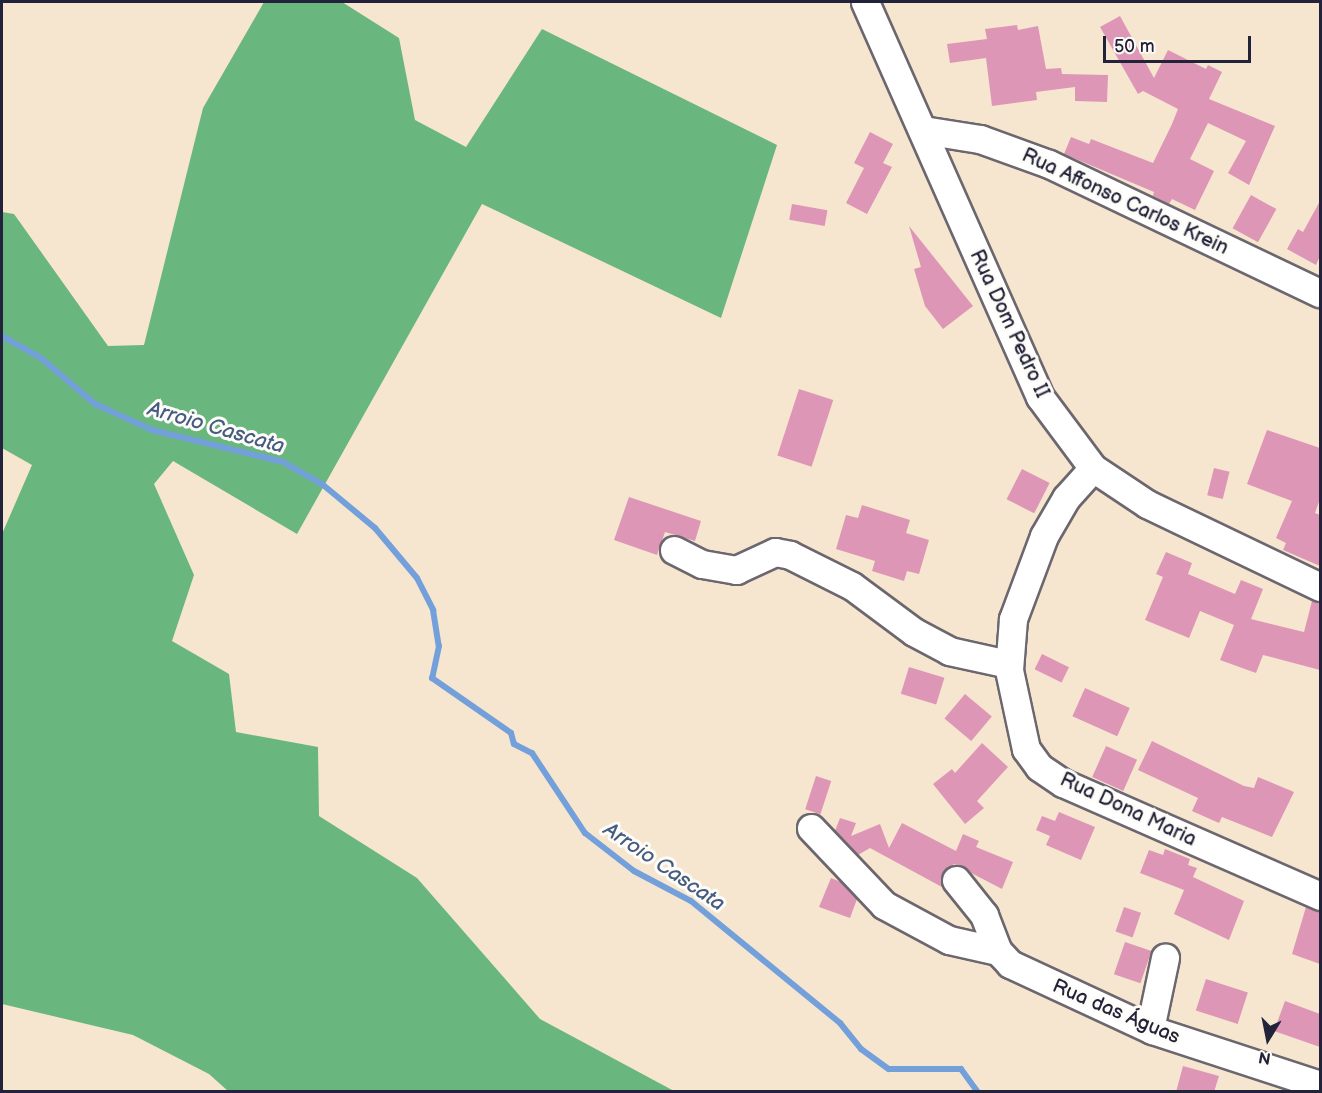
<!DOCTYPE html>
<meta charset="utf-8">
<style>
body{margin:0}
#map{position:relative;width:1322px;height:1093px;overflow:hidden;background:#f6e6cf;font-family:"Balsamiq Sans",sans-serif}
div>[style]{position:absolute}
.forest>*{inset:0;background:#69b67e}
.stream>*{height:6px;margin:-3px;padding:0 3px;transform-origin:3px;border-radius:3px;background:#73a0db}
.building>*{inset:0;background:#de96b7;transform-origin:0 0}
.roads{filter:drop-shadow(2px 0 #6c676f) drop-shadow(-2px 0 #6c676f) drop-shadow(0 2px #6c676f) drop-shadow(0 -2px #6c676f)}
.minor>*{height:27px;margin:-13.5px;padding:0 13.5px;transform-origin:13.5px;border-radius:13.5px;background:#fff}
span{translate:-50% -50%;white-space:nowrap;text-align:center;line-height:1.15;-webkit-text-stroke:6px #fdfcf7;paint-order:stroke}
.street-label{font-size:20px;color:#22223b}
.water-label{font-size:21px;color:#465b83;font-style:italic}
.frame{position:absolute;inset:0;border:3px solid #22223b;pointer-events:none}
.north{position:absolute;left:1238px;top:1009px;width:60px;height:60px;-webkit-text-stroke:4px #fdfcf7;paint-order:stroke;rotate:190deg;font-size:16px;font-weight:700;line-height:24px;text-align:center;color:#22223b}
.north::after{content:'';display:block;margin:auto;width:21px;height:27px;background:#22223b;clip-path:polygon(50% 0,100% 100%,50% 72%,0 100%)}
.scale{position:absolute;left:1103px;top:36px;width:148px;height:27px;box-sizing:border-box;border:3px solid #22223b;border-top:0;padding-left:8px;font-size:18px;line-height:21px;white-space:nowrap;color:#22223b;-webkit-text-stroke:4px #fdfcf7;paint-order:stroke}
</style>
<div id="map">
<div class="forest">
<i style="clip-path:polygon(264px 2px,342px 2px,399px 38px,415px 120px,466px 147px,542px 29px,777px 145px,721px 318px,482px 204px,297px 534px,173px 461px,154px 484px,194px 575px,172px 641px,229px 674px,236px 732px,318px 747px,319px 816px,417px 878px,540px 1019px,674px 1091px,228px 1091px,209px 1074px,133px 1035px,2px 1004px,2px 534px,32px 465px,2px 448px,2px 212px,14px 214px,108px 346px,144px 345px,203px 108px)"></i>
</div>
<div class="stream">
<i style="left:2px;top:336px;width:45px;rotate:29.4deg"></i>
<i style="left:41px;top:358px;width:71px;rotate:40.4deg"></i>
<i style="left:95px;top:404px;width:63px;rotate:24.5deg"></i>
<i style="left:152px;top:430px;width:135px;rotate:13.7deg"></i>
<i style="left:283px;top:462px;width:45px;rotate:29.4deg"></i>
<i style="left:322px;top:484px;width:69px;rotate:39.7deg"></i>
<i style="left:375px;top:528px;width:65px;rotate:50deg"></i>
<i style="left:417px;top:578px;width:36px;rotate:63deg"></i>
<i style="left:433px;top:610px;width:36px;rotate:81deg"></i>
<i style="left:439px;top:646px;width:33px;rotate:102deg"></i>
<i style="left:432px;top:678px;width:96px;rotate:34.8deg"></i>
<i style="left:511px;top:733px;width:11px;rotate:75deg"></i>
<i style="left:514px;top:744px;width:20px;rotate:27deg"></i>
<i style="left:532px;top:753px;width:96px;rotate:56.5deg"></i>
<i style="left:585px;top:833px;width:62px;rotate:37.8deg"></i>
<i style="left:634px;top:871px;width:64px;rotate:27.8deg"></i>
<i style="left:691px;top:901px;width:193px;rotate:39.3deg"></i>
<i style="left:840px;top:1023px;width:33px;rotate:51deg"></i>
<i style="left:861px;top:1049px;width:34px;rotate:36deg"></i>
<i style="left:889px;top:1069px;width:72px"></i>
<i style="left:961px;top:1069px;width:29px;rotate:54deg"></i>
</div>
<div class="building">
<i style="clip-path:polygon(1120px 16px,1154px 78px,1168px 50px,1206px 69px,1208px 65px,1222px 72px,1209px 99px,1275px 126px,1249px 185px,1228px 173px,1246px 141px,1208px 123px,1190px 159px,1214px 171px,1195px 210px,1172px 199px,1169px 204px,1153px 196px,1154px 192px,1064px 154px,1071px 137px,1089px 144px,1091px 139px,1153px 163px,1172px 124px,1178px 109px,1143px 91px,1138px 94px,1100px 27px)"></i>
<i style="clip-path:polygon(1017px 25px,1018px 30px,1038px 26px,1046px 69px,1061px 68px,1062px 74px,1108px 75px,1107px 102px,1075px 101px,1075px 87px,1036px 92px,1037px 100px,992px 106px,986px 58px,950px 63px,947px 44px,987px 39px,985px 29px)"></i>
<i style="clip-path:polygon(870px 132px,893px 144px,883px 163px,892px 167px,867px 214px,846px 203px,864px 168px,854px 163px)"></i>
<i style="left:1251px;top:195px;width:29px;height:38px;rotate:29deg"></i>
<i style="clip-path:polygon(1320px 201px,1320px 256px,1316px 265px,1287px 249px,1298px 229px,1303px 232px)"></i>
<i style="left:792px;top:204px;width:36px;height:16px;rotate:10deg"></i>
<i style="clip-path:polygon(909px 226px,973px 306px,943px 329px,925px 306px,914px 269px,921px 267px)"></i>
<i style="left:799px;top:389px;width:36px;height:70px;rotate:18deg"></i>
<i style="clip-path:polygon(1267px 430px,1320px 448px,1320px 499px,1315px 513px,1320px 515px,1320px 566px,1283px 550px,1286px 543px,1276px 538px,1292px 501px,1247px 484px)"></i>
<i style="left:1214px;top:468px;width:16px;height:28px;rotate:14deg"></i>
<i style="left:1022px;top:469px;width:31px;height:34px;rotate:27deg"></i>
<i style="clip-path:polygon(629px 497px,701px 521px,695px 541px,665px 532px,657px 555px,614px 540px)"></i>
<i style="clip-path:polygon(862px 505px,910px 520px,906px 533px,929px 540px,919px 574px,907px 571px,904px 581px,872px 571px,875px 561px,836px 549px,846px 515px,858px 518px)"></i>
<i style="clip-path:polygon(1166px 552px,1192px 563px,1188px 574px,1235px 594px,1241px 580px,1263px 589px,1251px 619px,1304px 632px,1312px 601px,1320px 603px,1320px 670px,1263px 655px,1256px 673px,1220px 660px,1234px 625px,1200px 611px,1189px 638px,1145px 620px,1163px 577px,1156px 574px)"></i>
<i style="left:1042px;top:654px;width:30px;height:17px;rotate:26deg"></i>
<i style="left:909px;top:667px;width:37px;height:28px;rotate:17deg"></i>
<i style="left:1085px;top:688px;width:49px;height:31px;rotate:24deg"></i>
<i style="left:965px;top:694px;width:35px;height:32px;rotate:40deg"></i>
<i style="clip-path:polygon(1152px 741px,1244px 786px,1254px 788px,1258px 777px,1294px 792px,1272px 837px,1222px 817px,1219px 823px,1192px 811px,1198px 798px,1138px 770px)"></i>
<i style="clip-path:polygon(982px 743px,1008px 767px,977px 801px,984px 808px,965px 824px,933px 784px,952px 769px,955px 773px)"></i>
<i style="left:1106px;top:746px;width:34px;height:34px;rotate:24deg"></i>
<i style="left:816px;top:776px;width:16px;height:35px;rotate:18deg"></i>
<i style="clip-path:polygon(1059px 812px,1095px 827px,1081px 860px,1046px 845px,1050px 836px,1036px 830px,1042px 816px,1055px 821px)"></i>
<i style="clip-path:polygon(840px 818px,856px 823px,851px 836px,880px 824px,889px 848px,902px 823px,956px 851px,963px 834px,979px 841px,976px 847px,1013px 862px,1002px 889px,954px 864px,942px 874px,942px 887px,870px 848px,858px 855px,835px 831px)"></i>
<i style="clip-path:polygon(1165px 849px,1190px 859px,1188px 865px,1197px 868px,1193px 877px,1244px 901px,1229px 940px,1174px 914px,1184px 890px,1140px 873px,1149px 850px,1163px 855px)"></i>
<i style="clip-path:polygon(831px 878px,841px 882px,857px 899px,850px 918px,819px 907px)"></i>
<i style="left:1124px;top:907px;width:18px;height:26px;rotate:19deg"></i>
<i style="clip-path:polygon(1306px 907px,1320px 912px,1320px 964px,1292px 954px)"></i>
<i style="left:1125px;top:942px;width:28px;height:34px;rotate:19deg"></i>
<i style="left:1206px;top:979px;width:44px;height:33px;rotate:18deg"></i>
<i style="clip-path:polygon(1285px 1001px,1320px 1014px,1320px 1047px,1274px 1031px)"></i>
<i style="clip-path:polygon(1183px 1066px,1219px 1076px,1214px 1092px,1176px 1092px)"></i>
</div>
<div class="roads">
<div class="minor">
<i style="left:865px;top:2px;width:432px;rotate:66.1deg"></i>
<i style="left:1040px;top:397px;width:89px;rotate:53.3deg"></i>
<i style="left:1093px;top:468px;width:65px;rotate:33.7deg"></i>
<i style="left:1147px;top:504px;width:192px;rotate:25.6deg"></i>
<i style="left:923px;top:130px;width:58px;rotate:9deg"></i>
<i style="left:980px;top:139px;width:73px;rotate:19.9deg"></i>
<i style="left:1049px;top:164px;width:300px;rotate:25.5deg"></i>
<i style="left:1093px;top:468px;width:40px;rotate:132deg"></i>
<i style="left:1066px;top:498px;width:44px;rotate:120.1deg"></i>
<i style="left:1044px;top:536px;width:89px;rotate:110.5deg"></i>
<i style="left:1013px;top:619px;width:51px;rotate:94.5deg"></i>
<i style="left:1009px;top:670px;width:81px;rotate:77.9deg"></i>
<i style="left:1026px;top:749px;width:22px;rotate:54deg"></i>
<i style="left:1039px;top:767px;width:29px;rotate:34deg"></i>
<i style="left:1063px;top:783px;width:281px;rotate:23.7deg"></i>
<i style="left:674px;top:550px;width:31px;rotate:27deg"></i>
<i style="left:702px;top:564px;width:35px;rotate:10deg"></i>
<i style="left:736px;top:570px;width:43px;rotate:-24.8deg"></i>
<i style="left:775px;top:552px;width:15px;rotate:11deg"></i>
<i style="left:790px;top:555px;width:69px;rotate:26.6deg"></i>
<i style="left:852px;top:586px;width:77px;rotate:36.6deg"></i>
<i style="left:914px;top:632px;width:40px;rotate:28deg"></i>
<i style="left:949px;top:651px;width:60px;rotate:12.4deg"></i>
<i style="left:811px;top:828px;width:106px;rotate:46.5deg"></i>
<i style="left:884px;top:905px;width:74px;rotate:28.3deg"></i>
<i style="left:949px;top:940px;width:50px;rotate:12.7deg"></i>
<i style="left:956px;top:880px;width:45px;rotate:51.3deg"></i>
<i style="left:984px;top:915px;width:39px;rotate:69deg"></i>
<i style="left:998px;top:951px;width:18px;rotate:47deg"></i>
<i style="left:1010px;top:964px;width:157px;rotate:24.9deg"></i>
<i style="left:1152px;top:1030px;width:177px;rotate:18.1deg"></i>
<i style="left:1150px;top:1029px;width:73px;rotate:-78.1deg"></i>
</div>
</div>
<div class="street-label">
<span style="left:1125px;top:202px;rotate:25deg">Rua Affonso Carlos Krein</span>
<span style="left:1009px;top:324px;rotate:65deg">Rua Dom Pedro II</span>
<span style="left:1128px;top:810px;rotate:25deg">Rua Dona Maria</span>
<span style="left:1116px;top:1012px;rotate:23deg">Rua das Águas</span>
</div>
<div class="water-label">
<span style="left:216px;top:428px;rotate:16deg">Arroio Cascata</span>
<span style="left:664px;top:867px;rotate:34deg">Arroio Cascata</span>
</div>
<div class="frame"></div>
<div class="north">N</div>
<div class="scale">50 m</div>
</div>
